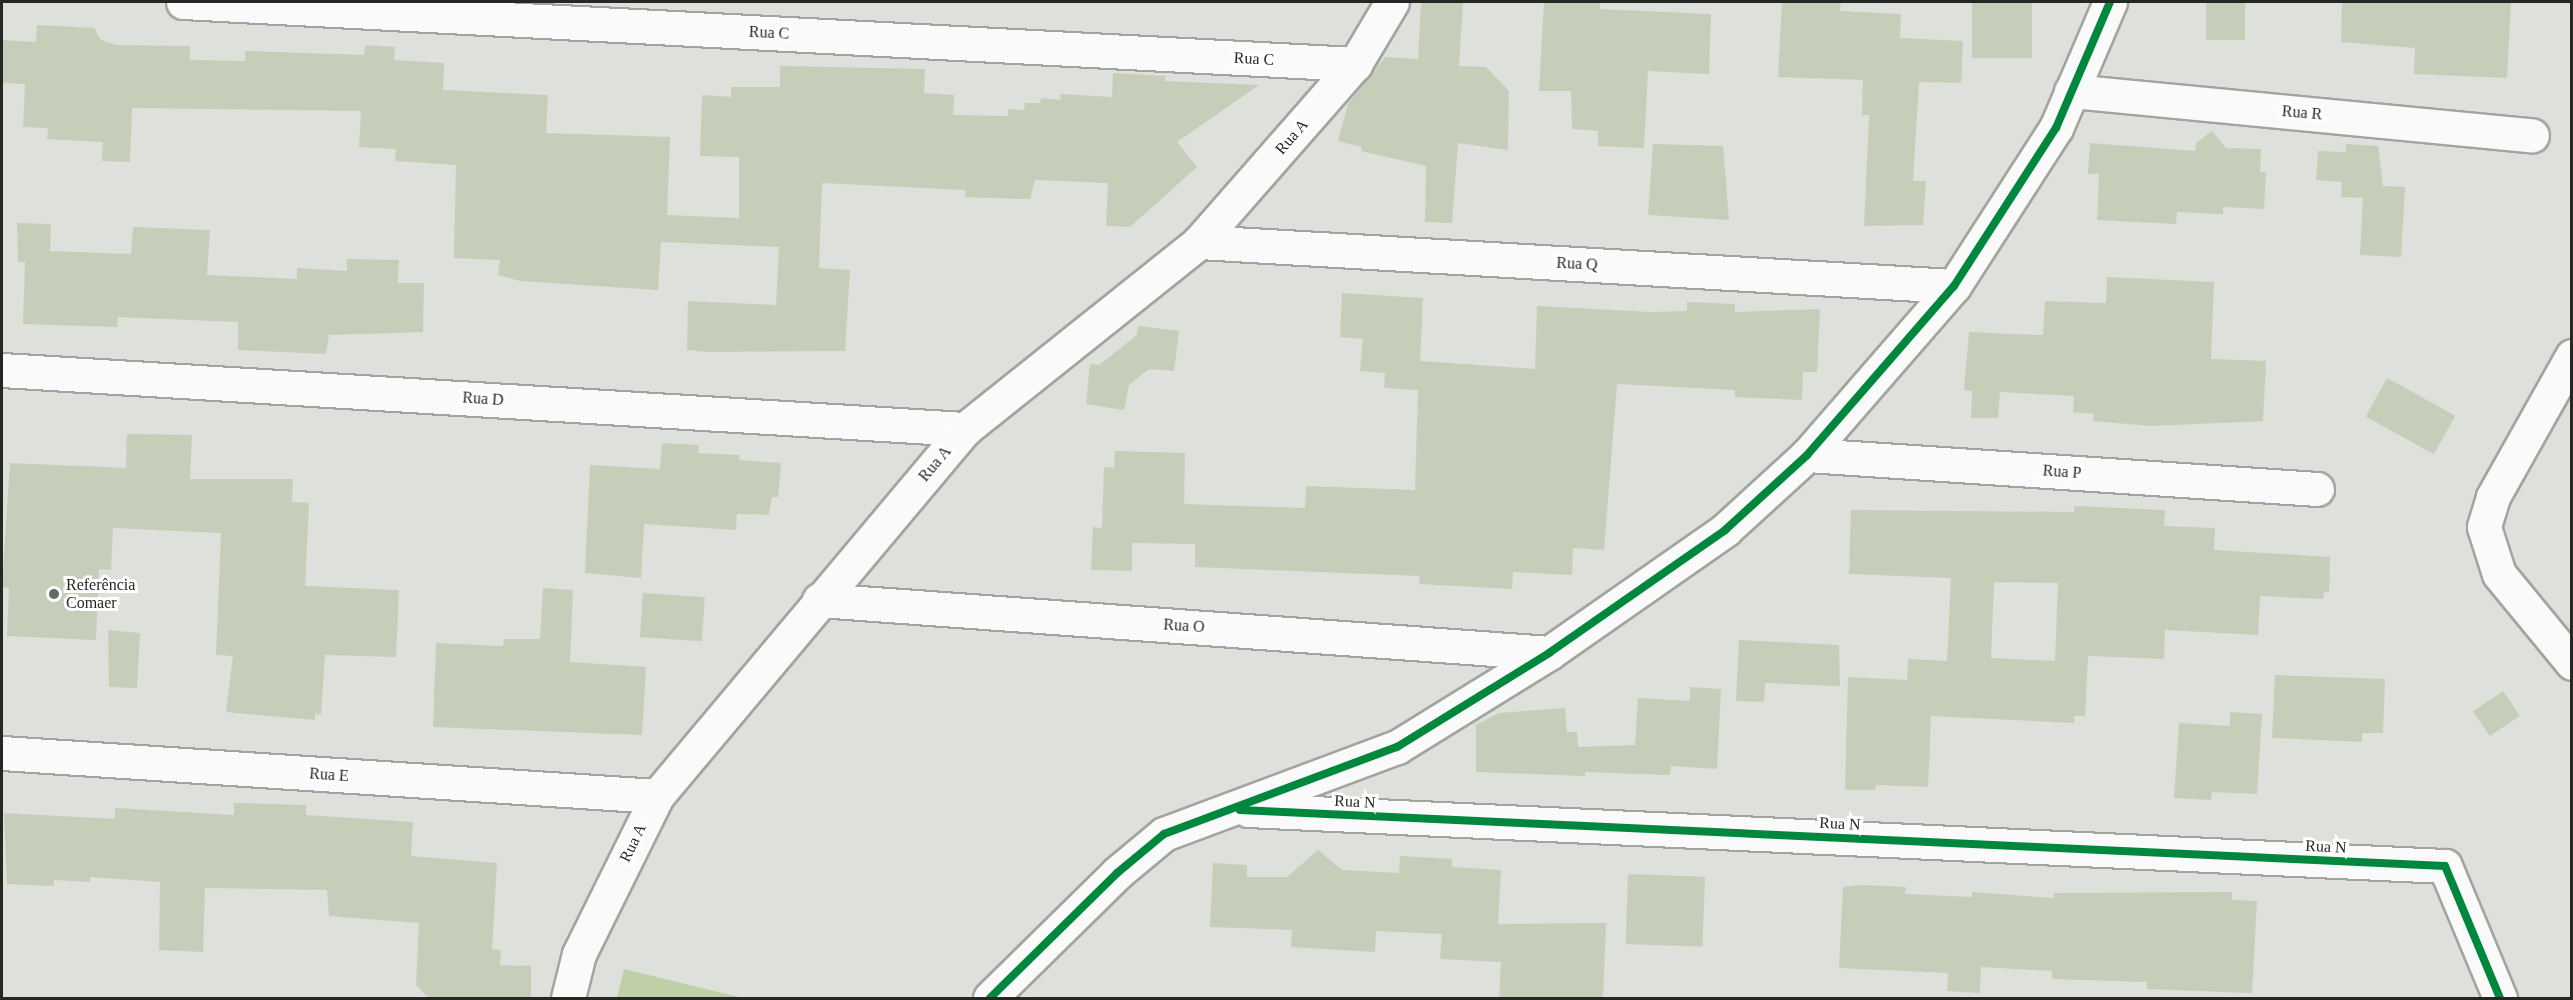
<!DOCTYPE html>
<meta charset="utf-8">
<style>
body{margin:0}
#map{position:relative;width:2573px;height:1000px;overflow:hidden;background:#dee0db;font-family:Georgia,serif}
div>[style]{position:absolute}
.green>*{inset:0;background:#bfd0a6}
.building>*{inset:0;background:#c6ceba;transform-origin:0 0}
.roads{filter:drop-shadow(2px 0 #a2a49f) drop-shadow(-2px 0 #a2a49f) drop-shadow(0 2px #a2a49f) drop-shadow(0 -2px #a2a49f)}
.minor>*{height:33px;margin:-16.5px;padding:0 16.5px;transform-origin:16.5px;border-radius:16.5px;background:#fafafa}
.cycleway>*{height:8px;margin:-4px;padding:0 4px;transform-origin:4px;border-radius:4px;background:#00873e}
.dots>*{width:16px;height:16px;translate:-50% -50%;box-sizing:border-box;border:3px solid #fff;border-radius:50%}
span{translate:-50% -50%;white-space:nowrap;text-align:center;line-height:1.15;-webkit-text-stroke:6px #fff;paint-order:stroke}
.street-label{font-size:16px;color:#252723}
.poi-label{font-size:16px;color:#252723}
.left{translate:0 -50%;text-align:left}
.frame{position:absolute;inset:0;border:3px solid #252723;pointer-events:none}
</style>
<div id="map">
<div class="green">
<i style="clip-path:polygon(624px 969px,743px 998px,617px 998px)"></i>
</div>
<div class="building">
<i style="clip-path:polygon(1421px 2px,1463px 2px,1459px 66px,1486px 67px,1509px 91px,1508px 150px,1458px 143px,1452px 223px,1425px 222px,1426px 166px,1361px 151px,1362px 147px,1338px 141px,1348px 104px,1385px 57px,1418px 59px)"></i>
<i style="clip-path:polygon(1544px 2px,1600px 2px,1600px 9px,1711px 14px,1709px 74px,1648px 71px,1644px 148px,1598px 146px,1598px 131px,1572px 129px,1571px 91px,1539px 91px)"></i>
<i style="clip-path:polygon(1782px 2px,1841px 2px,1840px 11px,1901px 14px,1900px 38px,1963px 41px,1961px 83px,1919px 82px,1913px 181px,1926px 181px,1923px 225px,1864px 226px,1869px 115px,1862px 115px,1863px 80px,1778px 77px)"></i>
<i style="left:1972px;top:2px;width:60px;height:56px"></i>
<i style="left:2206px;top:2px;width:39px;height:38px"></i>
<i style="clip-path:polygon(2342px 2px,2511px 2px,2507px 78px,2414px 74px,2415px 48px,2341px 42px)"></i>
<i style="clip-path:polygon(37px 25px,94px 28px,101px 40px,116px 45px,190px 46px,190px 60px,245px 61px,245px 51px,364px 55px,365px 45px,395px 47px,394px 60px,444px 63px,443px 90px,548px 95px,546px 133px,670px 137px,667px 215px,739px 218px,739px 157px,700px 156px,702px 95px,731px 97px,731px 87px,780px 87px,780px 66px,925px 69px,924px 93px,954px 95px,953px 115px,1008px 116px,1008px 109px,1024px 110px,1025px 103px,1040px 103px,1041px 98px,1061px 100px,1060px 94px,1112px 97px,1113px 73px,1166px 76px,1165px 81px,1259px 85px,1177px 142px,1197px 167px,1130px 227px,1106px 226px,1108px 183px,1035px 180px,1030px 199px,965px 197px,965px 190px,822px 183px,819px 268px,850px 270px,845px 351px,706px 352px,687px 350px,688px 301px,776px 305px,779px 247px,661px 242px,658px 290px,520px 281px,498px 275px,500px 260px,454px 258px,456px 165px,395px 161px,396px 149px,359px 147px,361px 111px,132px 108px,130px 162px,102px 161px,103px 142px,47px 139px,48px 128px,23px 127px,25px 84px,2px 83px,2px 40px,36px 42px)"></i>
<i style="clip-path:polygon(2212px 131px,2226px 148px,2261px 149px,2260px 172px,2266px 172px,2264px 209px,2223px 207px,2223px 214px,2177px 212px,2176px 224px,2097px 220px,2099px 174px,2088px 174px,2090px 143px,2195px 151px,2196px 143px)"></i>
<i style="clip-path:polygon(1653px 144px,1723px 146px,1729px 220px,1648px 215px)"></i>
<i style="clip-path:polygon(2346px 144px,2378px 146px,2383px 186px,2405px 187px,2401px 257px,2360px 255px,2363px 198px,2341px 197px,2342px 182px,2316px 180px,2318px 151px,2346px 152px)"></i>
<i style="clip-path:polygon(17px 223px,51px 224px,50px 251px,131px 254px,133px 227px,210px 230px,207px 275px,297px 279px,297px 268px,347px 271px,347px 259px,399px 260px,398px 283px,424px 283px,423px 332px,329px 335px,326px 354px,238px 350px,238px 322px,118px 317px,117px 327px,23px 324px,25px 262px,18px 262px)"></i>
<i style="clip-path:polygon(2107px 277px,2214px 282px,2211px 359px,2266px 361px,2263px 421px,2151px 426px,2093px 421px,2094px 414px,2073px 412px,2074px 396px,2000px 392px,1998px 418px,1971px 418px,1972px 391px,1964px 390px,1969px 332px,2043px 335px,2045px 301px,2106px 303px)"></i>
<i style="clip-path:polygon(1342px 293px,1423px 298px,1420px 361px,1535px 369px,1537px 306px,1650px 312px,1687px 311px,1687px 302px,1735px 304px,1735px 312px,1820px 309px,1817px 372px,1803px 372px,1802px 400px,1735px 397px,1735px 390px,1617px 384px,1604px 550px,1573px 548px,1572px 575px,1513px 572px,1512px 589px,1419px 584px,1420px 576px,1195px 567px,1195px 544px,1132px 543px,1132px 571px,1091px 570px,1093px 527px,1102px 528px,1104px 467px,1114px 468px,1115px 451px,1185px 453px,1184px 504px,1305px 508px,1306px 486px,1415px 490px,1418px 390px,1384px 388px,1385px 373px,1360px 371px,1363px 339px,1340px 337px)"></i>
<i style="clip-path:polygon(1138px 326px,1179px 331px,1174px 371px,1149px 369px,1129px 385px,1124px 410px,1086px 404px,1090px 364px,1099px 365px,1137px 335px)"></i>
<i style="left:2387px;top:378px;width:78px;height:44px;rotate:29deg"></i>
<i style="clip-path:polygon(127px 434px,192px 435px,190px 479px,293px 479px,292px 502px,309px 503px,305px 586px,399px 590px,396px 657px,325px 655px,321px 715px,315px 714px,315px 720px,226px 712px,233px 656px,216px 655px,221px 533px,113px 528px,111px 570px,99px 569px,96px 640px,7px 636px,9px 588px,2px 587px,10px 463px,126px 468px)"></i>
<i style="clip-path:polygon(662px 443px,699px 445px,698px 453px,740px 455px,739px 460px,781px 463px,778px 497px,772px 497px,769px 515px,737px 514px,736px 530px,644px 524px,641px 578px,585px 573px,590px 465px,660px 469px)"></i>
<i style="clip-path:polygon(evenodd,2074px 506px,2165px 510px,2164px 526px,2215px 528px,2214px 550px,2330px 557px,2329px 592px,2324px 592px,2323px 599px,2260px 596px,2258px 635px,2165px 630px,2164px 659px,2088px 656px,2085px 716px,2074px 716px,2074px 723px,1931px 716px,1928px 787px,1876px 785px,1875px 790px,1845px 790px,1848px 677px,1907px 680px,1908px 659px,1947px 661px,1951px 578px,1849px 574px,1851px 510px,2074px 512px,2074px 506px,1994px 582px,2058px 583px,2055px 661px,1991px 658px,1994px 582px)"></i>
<i style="clip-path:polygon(543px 588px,573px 590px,570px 662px,646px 667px,642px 735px,433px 727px,436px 643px,503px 646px,504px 639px,540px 639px)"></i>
<i style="left:643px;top:593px;width:62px;height:44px;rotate:4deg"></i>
<i style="clip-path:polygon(108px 630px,140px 633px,137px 688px,109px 687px)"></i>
<i style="clip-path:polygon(1739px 640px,1839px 645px,1840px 686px,1765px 683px,1764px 702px,1736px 701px)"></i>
<i style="clip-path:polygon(2275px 675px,2385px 679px,2383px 733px,2362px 733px,2362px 742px,2272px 738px)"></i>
<i style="clip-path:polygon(1690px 687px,1721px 689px,1717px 769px,1671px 766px,1670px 775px,1585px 772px,1585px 776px,1476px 772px,1476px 725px,1499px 713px,1565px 708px,1567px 732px,1577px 732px,1578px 747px,1635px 745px,1638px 698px,1690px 701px)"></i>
<i style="left:2503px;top:691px;width:30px;height:36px;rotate:56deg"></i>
<i style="clip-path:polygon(2230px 712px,2262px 714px,2257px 794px,2212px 792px,2211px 800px,2174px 798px,2179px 723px,2230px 726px)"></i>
<i style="clip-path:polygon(234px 803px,306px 805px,306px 815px,413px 822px,411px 856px,497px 863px,492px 949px,501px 950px,500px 965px,531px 966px,531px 999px,430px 999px,416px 985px,419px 923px,329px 916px,327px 890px,205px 888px,203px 952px,159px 950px,160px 882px,90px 877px,90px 882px,54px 880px,54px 886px,7px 884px,4px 813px,115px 819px,115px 808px,234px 815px)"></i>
<i style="clip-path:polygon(1318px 850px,1342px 870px,1399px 873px,1400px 856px,1452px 859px,1452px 867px,1501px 870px,1498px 924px,1606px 923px,1603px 999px,1499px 999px,1501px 962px,1440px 959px,1442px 934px,1376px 931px,1375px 952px,1291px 947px,1292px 930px,1210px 927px,1213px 863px,1247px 865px,1247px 877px,1287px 877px)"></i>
<i style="left:1628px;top:874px;width:77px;height:70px;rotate:2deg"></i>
<i style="clip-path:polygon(1860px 885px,1906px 887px,1905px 894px,1972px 897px,1972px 892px,2054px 898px,2054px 893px,2232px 892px,2232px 900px,2257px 901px,2252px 993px,2147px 989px,2147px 982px,2052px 979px,2052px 971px,1981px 967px,1980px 993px,1947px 991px,1948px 973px,1839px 968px,1843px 887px)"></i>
</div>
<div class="roads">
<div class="minor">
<i style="left:183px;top:2px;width:1174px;rotate:3.03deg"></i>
<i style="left:2071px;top:91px;width:463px;rotate:5.5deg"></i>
<i style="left:1199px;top:242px;width:756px;rotate:3.34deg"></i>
<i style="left:2572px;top:356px;width:162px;rotate:119.3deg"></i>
<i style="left:2493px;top:497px;width:31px;rotate:107deg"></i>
<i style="left:2484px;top:527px;width:49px;rotate:72.3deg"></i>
<i style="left:2499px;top:574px;width:115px;rotate:50.6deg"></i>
<i style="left:2px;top:370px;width:965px;rotate:3.51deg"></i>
<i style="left:1807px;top:455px;width:511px;rotate:3.81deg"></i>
<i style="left:819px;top:600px;width:732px;rotate:4.15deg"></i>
<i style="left:2px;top:753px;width:656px;rotate:3.76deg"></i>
<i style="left:1248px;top:810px;width:1198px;rotate:2.68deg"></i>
<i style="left:2445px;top:866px;width:143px;rotate:67.4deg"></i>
<i style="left:568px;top:998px;width:45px;rotate:-76deg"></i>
<i style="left:579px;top:954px;width:176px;rotate:-63.7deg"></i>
<i style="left:657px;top:796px;width:479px;rotate:-50deg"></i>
<i style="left:965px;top:429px;width:300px;rotate:-38.6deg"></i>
<i style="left:1199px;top:242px;width:237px;rotate:-48.8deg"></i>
<i style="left:1355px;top:64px;width:72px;rotate:-59.2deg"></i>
<i style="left:990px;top:998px;width:178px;rotate:-44.5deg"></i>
<i style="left:1117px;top:873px;width:61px;rotate:-39.7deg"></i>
<i style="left:1164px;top:834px;width:249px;rotate:-20.5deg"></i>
<i style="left:1397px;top:747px;width:179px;rotate:-31.7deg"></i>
<i style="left:1549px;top:653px;width:215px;rotate:-34.9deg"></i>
<i style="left:1725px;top:530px;width:111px;rotate:-42.4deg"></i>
<i style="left:1807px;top:455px;width:224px;rotate:-49deg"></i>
<i style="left:1954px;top:286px;width:188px;rotate:-57.2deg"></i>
<i style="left:2056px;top:128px;width:137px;rotate:-66.8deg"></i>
</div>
</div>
<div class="cycleway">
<i style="left:1240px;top:810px;width:1206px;rotate:2.66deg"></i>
<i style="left:2445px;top:866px;width:143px;rotate:67.4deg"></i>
<i style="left:990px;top:998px;width:178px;rotate:-44.5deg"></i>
<i style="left:1117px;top:873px;width:61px;rotate:-39.7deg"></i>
<i style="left:1164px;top:834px;width:249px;rotate:-20.5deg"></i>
<i style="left:1397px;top:747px;width:179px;rotate:-31.7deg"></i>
<i style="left:1549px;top:653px;width:215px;rotate:-34.9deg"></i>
<i style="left:1725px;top:530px;width:111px;rotate:-42.4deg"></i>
<i style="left:1807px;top:455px;width:224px;rotate:-49deg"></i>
<i style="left:1954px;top:286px;width:188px;rotate:-57.2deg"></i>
<i style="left:2056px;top:128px;width:137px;rotate:-66.8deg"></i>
</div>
<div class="dots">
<i style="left:54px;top:594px;background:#666863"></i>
</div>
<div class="street-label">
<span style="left:769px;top:33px;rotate:3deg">Rua C</span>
<span style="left:1254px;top:59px;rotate:3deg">Rua C</span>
<span style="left:2302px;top:113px;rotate:5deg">Rua R</span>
<span style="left:1292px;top:137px;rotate:-49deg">Rua A</span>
<span style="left:1577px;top:264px;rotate:3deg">Rua Q</span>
<span style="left:483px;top:399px;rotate:4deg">Rua D</span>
<span style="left:935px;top:464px;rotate:-50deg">Rua A</span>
<span style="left:2062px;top:472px;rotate:4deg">Rua P</span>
<span style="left:1184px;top:626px;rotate:4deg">Rua O</span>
<span style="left:329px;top:775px;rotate:4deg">Rua E</span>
<span style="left:1355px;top:802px;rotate:3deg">Rua N</span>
<span style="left:1840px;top:824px;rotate:3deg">Rua N</span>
<span style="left:633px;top:843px;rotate:-64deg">Rua A</span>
<span style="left:2326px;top:847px;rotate:3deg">Rua N</span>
</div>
<div class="poi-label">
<span class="left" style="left:66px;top:594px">Referência<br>Comaer</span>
</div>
<div class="frame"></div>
</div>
